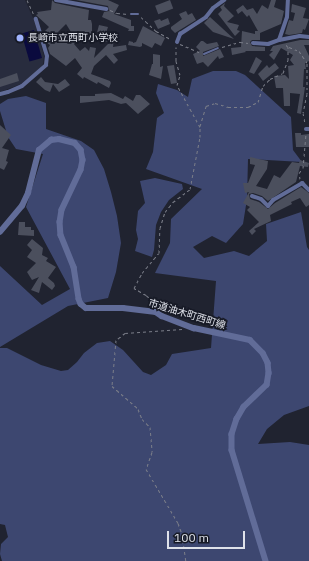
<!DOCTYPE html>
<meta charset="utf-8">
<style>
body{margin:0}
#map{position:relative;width:309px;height:561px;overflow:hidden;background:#202330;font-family:"IBM Plex Sans","Noto Sans JP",sans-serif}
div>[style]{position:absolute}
.built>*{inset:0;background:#282c3e}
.green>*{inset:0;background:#3d4770}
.water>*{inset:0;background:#0a0a3e;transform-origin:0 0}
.building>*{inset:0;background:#4b4f5d;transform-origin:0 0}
.path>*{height:1px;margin-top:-0.5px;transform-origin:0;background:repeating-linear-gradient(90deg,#7a7d88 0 3px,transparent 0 6px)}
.service>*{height:2px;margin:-1px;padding:0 1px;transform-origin:1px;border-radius:1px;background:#616c98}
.minor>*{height:4px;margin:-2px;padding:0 2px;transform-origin:2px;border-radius:2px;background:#616c98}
.tertiary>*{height:5.5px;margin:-2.75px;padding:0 2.75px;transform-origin:2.75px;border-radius:2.75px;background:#616c98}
.dots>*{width:11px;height:11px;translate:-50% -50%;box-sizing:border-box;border:2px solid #171a26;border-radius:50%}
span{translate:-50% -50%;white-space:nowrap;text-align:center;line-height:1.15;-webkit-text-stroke:3.5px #171a26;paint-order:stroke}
.poi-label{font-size:10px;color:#dfe2ea}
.left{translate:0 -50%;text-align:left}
.street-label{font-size:10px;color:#dfe2ea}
.scale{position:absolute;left:167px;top:531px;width:78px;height:18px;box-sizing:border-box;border:2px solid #dfe2ea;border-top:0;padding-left:5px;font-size:12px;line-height:14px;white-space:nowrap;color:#dfe2ea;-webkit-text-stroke:3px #171a26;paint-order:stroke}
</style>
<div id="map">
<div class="built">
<i style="clip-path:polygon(0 0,25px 0,34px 20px,44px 56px,43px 64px,39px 71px,21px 84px,0 92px)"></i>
</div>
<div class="green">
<i style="clip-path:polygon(213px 71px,236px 71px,245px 75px,291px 117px,293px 150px,302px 162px,248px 159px,247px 199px,243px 224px,226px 243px,212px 236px,193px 247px,204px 258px,234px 251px,249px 256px,267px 241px,266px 224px,301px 212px,307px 247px,309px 250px,309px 406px,284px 415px,267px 429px,258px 444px,290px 442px,309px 445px,309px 561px,2px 561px,0 554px,1px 544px,8px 537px,5px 525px,0 524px,0 348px,7px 348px,41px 365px,61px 371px,68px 370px,77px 362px,84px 353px,97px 343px,110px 341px,123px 350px,143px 372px,151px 375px,166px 365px,172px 354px,211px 348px,216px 281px,155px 273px,170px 243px,171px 219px,202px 189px,146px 169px,153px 152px,157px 118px,164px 113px,156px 93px,158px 84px,177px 90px,188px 97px,192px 79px)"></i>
<i style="clip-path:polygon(26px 96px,46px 103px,46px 129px,81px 141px,94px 150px,104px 169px,111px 192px,117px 216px,121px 243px,116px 272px,108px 298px,68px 306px,0 347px,0 266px,42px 305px,70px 289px,26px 207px,43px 154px,16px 149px,8px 137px,0 111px,0 104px,8px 99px)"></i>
<i style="clip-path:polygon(155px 178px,182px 184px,183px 189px,169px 200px,161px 212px,156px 225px,154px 250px,152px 257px,135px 251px,138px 239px,136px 230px,138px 211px,145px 203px,140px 181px)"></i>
</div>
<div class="water">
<i style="left:34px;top:30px;width:29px;height:13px;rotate:74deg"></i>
</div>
<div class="building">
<i style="clip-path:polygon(evenodd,52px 0,55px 3px,89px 10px,88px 20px,91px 20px,92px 24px,92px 38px,85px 36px,74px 44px,80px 51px,85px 47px,89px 51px,90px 47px,96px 48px,94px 58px,110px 42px,95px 40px,99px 25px,108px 27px,105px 36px,114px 37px,113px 47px,126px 45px,127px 50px,113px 54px,118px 60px,114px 64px,106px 55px,94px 66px,91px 74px,110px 81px,111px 83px,109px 88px,98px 82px,97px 84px,84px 77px,83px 79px,77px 74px,82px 68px,75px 58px,66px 66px,50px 54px,48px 48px,50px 45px,47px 43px,45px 39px,50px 34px,45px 31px,49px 27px,36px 15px,38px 14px,37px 12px,51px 10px,52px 0,66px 24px,71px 32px,64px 39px,58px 32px,66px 24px)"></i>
<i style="clip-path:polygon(76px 0,108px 0,119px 5px,114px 14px,131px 20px,131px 26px,134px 26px,134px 31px,128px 31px,129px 29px,102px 17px,104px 12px,109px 11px,108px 6px)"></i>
<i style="left:170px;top:0;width:9px;height:16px;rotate:69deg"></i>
<i style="clip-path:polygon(271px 0,276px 0,274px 7px,284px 11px,281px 24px,260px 33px,260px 40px,252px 40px,250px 42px,252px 46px,265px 47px,265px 51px,245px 51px,246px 52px,232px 55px,231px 48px,241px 47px,242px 31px,255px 34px,255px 31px,258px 31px,249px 15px,247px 17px,242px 11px,238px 14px,236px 10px,243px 5px,247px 10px,253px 8px,257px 14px,262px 5px,268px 9px)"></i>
<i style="clip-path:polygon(225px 3px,224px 6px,234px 16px,227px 22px,239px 25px,237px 30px,240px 31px,235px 36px,218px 14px,222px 10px,220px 7px)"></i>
<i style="clip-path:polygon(292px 4px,306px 8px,303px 18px,309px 19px,305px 30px,303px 29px,302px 33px,289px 35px,285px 34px,289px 20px,293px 21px,295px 13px,291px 12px)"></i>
<i style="clip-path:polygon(186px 11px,188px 15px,192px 13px,196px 20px,175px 33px,171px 29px,171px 27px,182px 19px,179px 14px)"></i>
<i style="clip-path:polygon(210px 17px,234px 39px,213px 32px,204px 23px)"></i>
<i style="clip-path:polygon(168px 18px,170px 24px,158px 29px,154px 21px,160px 19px,161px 21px)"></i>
<i style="clip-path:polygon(143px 26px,165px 38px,161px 46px,155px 43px,152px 48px,142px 43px,142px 46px,140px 47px,128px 45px,129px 41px,133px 42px,133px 43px,136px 42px)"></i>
<i style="clip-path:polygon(300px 40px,309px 40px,309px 45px,304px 45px,309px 56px,309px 61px,305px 63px,306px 69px,304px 69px,303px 87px,305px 87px,301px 114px,297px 113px,300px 94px,290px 93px,290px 106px,284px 106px,283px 88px,276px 88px,274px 76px,285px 75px,289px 79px,288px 66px,294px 65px,290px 60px,293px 55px,281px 48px,274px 60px,269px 55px,273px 51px,270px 51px,273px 46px)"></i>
<i style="clip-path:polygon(201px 41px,203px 41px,207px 44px,217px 42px,219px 46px,203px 52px,203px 56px,220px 49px,224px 57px,219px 59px,218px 56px,208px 67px,203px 62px,197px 64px,193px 54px,200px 51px,196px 47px)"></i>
<i style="clip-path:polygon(153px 54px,160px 55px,160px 67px,163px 66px,161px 79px,149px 75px,152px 64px,153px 64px)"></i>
<i style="clip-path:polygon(256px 57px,262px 61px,254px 74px,249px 72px)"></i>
<i style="clip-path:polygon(275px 63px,279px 68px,263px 81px,258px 74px,267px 65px,269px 68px)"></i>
<i style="clip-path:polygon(174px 65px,177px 83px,171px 84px,167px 66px)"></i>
<i style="clip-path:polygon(17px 73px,19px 81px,0 87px,0 79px)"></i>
<i style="clip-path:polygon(41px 77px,45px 82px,58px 84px,65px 79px,70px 85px,59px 92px,53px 84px,50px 92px,45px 90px,36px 82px)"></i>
<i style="clip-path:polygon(111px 93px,123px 99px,125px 96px,133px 101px,136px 95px,140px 95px,150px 104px,138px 114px,126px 103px,121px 104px,109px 100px,80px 103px,80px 96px,95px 96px,95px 94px)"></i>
<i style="clip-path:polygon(0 125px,11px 135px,2px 148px,9px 150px,6px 161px,8px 162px,4px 170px,0 168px)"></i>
<i style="clip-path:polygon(295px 133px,301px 133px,301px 135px,309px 134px,309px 147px,296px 147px)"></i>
<i style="clip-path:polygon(250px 157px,268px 161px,267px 169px,256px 186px,267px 189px,274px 175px,280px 178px,292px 162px,299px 163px,300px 160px,309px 163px,308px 167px,300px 166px,296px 182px,268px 201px,262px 196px,253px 193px,249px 194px,250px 199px,259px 202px,268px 209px,275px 203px,301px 187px,309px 193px,309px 205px,306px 207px,300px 198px,291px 202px,292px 204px,270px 215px,271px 221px,254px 229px,256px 231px,252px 235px,249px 231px,259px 222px,247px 210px,250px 207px,243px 203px,249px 192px,245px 193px,243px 183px,248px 183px,255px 165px,250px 164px)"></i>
<i style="clip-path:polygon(19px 222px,25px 222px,25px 227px,31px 227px,31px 230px,34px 230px,34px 236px,18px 235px)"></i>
<i style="clip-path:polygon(32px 239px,43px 248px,42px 255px,48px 258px,46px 261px,56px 267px,48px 278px,54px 283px,55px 286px,52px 290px,42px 282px,39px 293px,31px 290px,39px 277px,32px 280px,27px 272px,36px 263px,27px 257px,32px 250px,27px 245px)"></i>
</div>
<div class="path">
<i style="left:27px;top:0;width:17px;rotate:65deg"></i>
<i style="left:110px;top:10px;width:8px;rotate:23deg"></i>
<i style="left:117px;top:13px;width:11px;rotate:5deg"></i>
<i style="left:141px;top:17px;width:21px;rotate:43deg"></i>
<i style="left:156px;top:31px;width:18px;rotate:29deg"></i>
<i style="left:180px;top:44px;width:23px;rotate:23deg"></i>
<i style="left:222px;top:47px;width:19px;rotate:-16deg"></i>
<i style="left:240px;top:42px;width:8px;rotate:7deg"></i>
<i style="left:289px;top:47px;width:11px;rotate:22deg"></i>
<i style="left:299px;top:51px;width:14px;rotate:56deg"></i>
<i style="left:307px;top:63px;width:31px;rotate:90deg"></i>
<i style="left:307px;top:94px;width:19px;rotate:102deg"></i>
<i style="left:303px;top:113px;width:10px;rotate:79deg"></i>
<i style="left:200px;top:126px;width:21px;rotate:-73deg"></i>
<i style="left:206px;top:106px;width:9px;rotate:-18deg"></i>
<i style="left:215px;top:103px;width:14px;rotate:17deg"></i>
<i style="left:228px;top:107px;width:20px"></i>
<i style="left:248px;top:107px;width:11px;rotate:-27deg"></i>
<i style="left:258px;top:102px;width:17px;rotate:-73deg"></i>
<i style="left:263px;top:86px;width:10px;rotate:-45deg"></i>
<i style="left:270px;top:79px;width:14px;rotate:-25deg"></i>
<i style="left:283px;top:73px;width:14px;rotate:-69deg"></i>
<i style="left:288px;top:60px;width:13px;rotate:-90deg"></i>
<i style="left:288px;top:47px;width:4px;rotate:-135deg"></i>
<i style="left:300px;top:179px;width:6px;rotate:-99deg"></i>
<i style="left:299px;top:173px;width:6px;rotate:-51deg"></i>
<i style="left:303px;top:168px;width:33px;rotate:-85deg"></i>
<i style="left:162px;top:309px;width:21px;rotate:-139deg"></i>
<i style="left:146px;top:295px;width:14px;rotate:-150deg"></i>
<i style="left:134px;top:288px;width:17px;rotate:-62deg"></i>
<i style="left:142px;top:273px;width:26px;rotate:-50deg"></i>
<i style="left:159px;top:253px;width:25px;rotate:-88deg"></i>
<i style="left:160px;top:228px;width:17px;rotate:-73deg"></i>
<i style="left:165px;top:212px;width:13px;rotate:-51deg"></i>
<i style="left:173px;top:202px;width:21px;rotate:-37deg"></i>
<i style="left:190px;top:189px;width:53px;rotate:-79.1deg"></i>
<i style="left:200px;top:137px;width:10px;rotate:-90deg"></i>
<i style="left:200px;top:127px;width:48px;rotate:-118.7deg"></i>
<i style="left:177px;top:85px;width:10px;rotate:-73deg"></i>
<i style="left:180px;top:75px;width:15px;rotate:-106deg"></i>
<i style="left:176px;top:61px;width:14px;rotate:-90deg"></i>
<i style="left:182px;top:329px;width:57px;rotate:176deg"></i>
<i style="left:125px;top:333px;width:11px;rotate:142deg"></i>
<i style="left:116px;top:340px;width:46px;rotate:95deg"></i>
<i style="left:112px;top:386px;width:35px;rotate:41deg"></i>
<i style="left:138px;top:409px;width:11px;rotate:68deg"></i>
<i style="left:142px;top:419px;width:11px;rotate:45deg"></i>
<i style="left:150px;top:427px;width:25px;rotate:85deg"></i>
<i style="left:152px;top:452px;width:18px;rotate:109deg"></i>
<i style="left:146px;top:469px;width:63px;rotate:59.3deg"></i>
<i style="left:178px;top:523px;width:12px;rotate:70deg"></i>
<i style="left:182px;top:534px;width:27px;rotate:82deg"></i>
</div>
<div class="service">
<i style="left:131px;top:14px;width:7px"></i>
<i style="left:204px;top:54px;width:15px;rotate:-23deg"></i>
</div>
<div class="minor">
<i style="left:56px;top:0;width:51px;rotate:10.2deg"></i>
<i style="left:279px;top:40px;width:21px;rotate:-11deg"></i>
<i style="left:300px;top:36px;width:9px;rotate:6deg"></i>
<i style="left:177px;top:42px;width:9px;rotate:-69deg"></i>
<i style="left:180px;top:34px;width:31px;rotate:-33deg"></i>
<i style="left:206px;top:17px;width:11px;rotate:-52deg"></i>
<i style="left:213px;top:8px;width:14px;rotate:-36deg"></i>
<i style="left:253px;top:43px;width:15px;rotate:4deg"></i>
<i style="left:268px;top:44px;width:12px;rotate:-20deg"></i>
<i style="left:279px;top:40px;width:24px;rotate:-71deg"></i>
<i style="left:287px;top:17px;width:17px;rotate:-87deg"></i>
<i style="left:0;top:94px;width:8px;rotate:-14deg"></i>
<i style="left:8px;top:92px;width:15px;rotate:-23deg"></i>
<i style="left:22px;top:86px;width:32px;rotate:-41deg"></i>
<i style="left:46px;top:65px;width:9px;rotate:-84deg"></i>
<i style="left:47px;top:56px;width:39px;rotate:-107deg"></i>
<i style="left:306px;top:129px;width:3px"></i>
<i style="left:252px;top:196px;width:9px;rotate:18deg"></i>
<i style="left:261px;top:199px;width:10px;rotate:45deg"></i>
<i style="left:268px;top:206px;width:8px;rotate:-50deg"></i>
<i style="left:273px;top:200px;width:34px;rotate:-30deg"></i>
<i style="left:302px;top:183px;width:10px;rotate:45deg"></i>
</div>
<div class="tertiary">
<i style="left:0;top:232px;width:34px;rotate:-50deg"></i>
<i style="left:22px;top:206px;width:14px;rotate:-65deg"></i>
<i style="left:28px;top:193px;width:44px;rotate:-75.7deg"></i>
<i style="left:39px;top:150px;width:16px;rotate:-40deg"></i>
<i style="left:51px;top:140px;width:8px;rotate:-7deg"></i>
<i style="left:59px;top:139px;width:16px;rotate:14deg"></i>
<i style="left:75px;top:143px;width:9px;rotate:49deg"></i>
<i style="left:81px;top:150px;width:10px;rotate:79deg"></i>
<i style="left:83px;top:160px;width:10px;rotate:101deg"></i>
<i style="left:81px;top:170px;width:44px;rotate:115.4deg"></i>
<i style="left:62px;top:210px;width:12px;rotate:99deg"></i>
<i style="left:60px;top:222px;width:13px;rotate:86deg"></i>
<i style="left:61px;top:235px;width:35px;rotate:68deg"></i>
<i style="left:74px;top:267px;width:32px;rotate:81deg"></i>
<i style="left:79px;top:299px;width:5px;rotate:68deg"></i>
<i style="left:81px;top:304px;width:6px;rotate:39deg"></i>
<i style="left:86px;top:308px;width:37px"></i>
<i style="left:123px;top:308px;width:33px;rotate:7deg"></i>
<i style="left:156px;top:312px;width:7px;rotate:34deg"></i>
<i style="left:162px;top:316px;width:34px;rotate:21deg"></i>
<i style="left:194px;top:328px;width:57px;rotate:12.1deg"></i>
<i style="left:250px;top:340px;width:18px;rotate:45deg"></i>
<i style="left:263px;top:353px;width:11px;rotate:63deg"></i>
<i style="left:268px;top:363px;width:10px;rotate:84deg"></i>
<i style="left:269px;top:373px;width:12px;rotate:99deg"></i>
<i style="left:267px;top:385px;width:32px;rotate:136deg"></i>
<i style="left:244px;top:407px;width:14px;rotate:120deg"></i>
<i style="left:237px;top:419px;width:16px;rotate:108deg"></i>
<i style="left:232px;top:434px;width:16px;rotate:90deg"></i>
<i style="left:232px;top:450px;width:116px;rotate:73deg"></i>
</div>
<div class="dots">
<i style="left:20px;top:38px;background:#a0b3fd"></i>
</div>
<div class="poi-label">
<span class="left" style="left:28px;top:38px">長崎市立西町小学校</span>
</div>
<div class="street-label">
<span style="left:187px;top:314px;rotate:17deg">市道油木町西町線</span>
</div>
<div class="scale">100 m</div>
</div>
